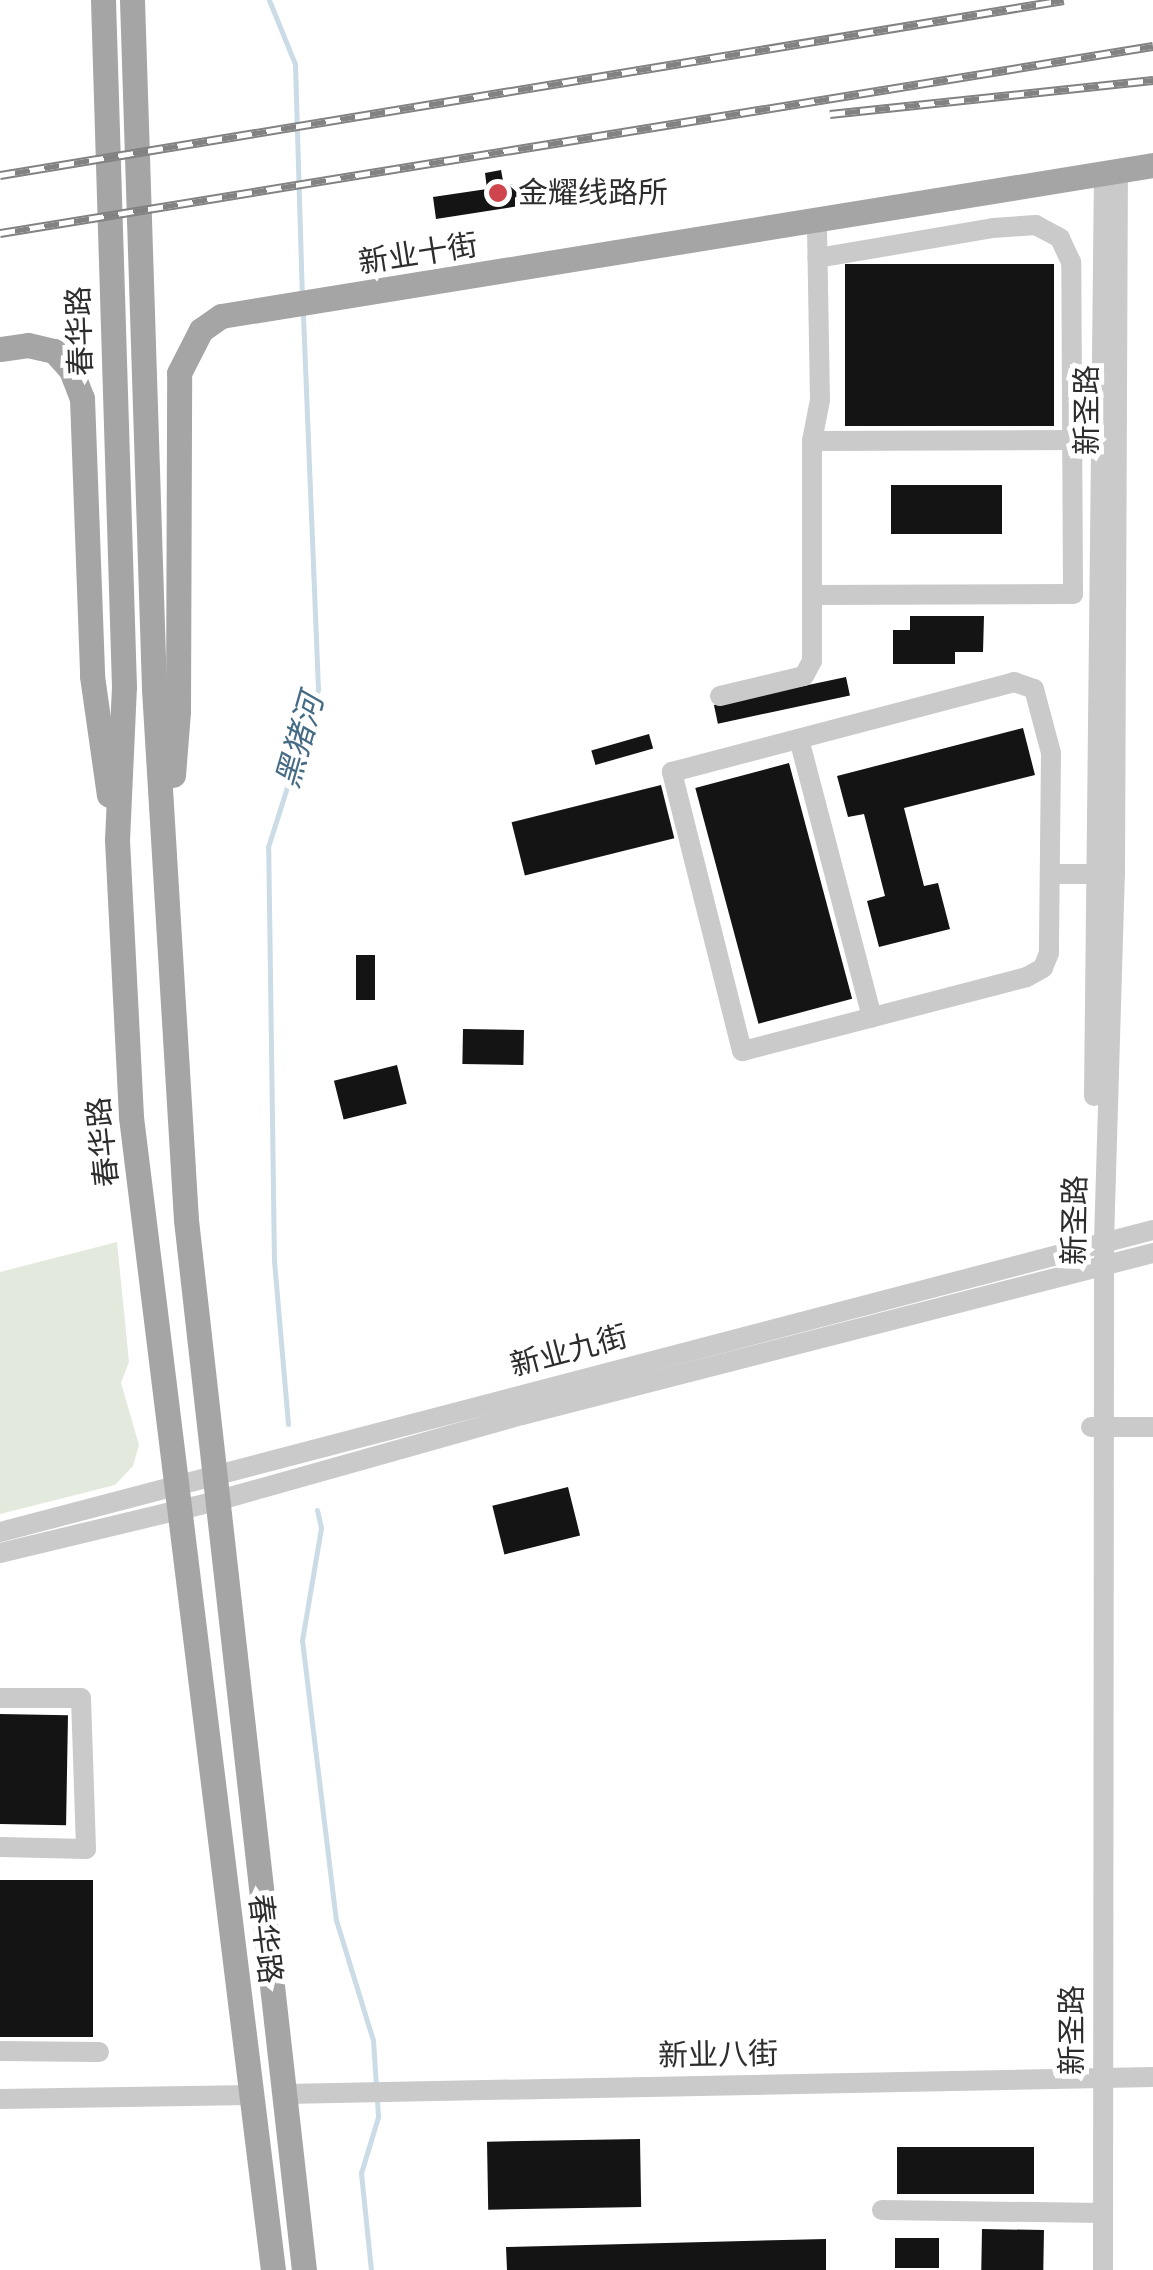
<!DOCTYPE html>
<meta charset="utf-8">
<style>
body{margin:0}
#map{position:relative;width:1153px;height:2270px;overflow:hidden;background:#fff;font-family:"Fira Sans Condensed","Noto Sans SC",sans-serif}
div>[style]{position:absolute}
.green>*{inset:0;background:#e3e9dd}
.stream>*{height:5px;margin:-2.5px;padding:0 2.5px;transform-origin:2.5px;border-radius:2.5px;background:#cbdce7}
.building>*{inset:0;background:#141414;transform-origin:0 0}
.minor>*{height:20px;margin:-10px;padding:0 10px;transform-origin:10px;border-radius:10px;background:#cacaca}
.major>*{height:25px;margin:-12.5px;padding:0 12.5px;transform-origin:12.5px;border-radius:12.5px;background:#a5a5a5}
.rail>*{height:9px;margin-top:-4.5px;transform-origin:0;background:repeating-linear-gradient(90deg,#fff 0 15px,#828282 0 30px);box-sizing:border-box;border-block:2px solid #828282}
.dots>*{width:28px;height:28px;translate:-50% -50%;box-sizing:border-box;border:5px solid #fff;border-radius:50%}
span{translate:-50% -50%;white-space:nowrap;text-align:center;line-height:1.15;-webkit-text-stroke:10px #fff;paint-order:stroke}
.poi-label{font-size:30px;color:#2d2d2d}
.left{translate:0 -50%;text-align:left}
.street-label{font-size:30px;color:#2d2d2d}
.water-label{font-size:32px;color:#466c85;font-style:italic}
</style>
<div id="map">
<div class="green">
<i style="clip-path:polygon(117px 1242px,129px 1362px,121px 1383px,139px 1445px,133px 1466px,115px 1485px,0 1514px,0 1272px)"></i>
</div>
<div class="stream">
<i style="left:269px;top:0;width:69px;rotate:67.9deg"></i>
<i style="left:295px;top:64px;width:233px;rotate:88.3deg"></i>
<i style="left:288px;top:1424px;width:163px;rotate:-94.9deg"></i>
<i style="left:274px;top:1262px;width:415px;rotate:-90.8deg"></i>
<i style="left:268px;top:847px;width:166px;rotate:-72.4deg"></i>
<i style="left:318px;top:689px;width:376px;rotate:-92.3deg"></i>
<i style="left:317px;top:1510px;width:18px;rotate:77deg"></i>
<i style="left:321px;top:1528px;width:114px;rotate:99.6deg"></i>
<i style="left:302px;top:1640px;width:282px;rotate:83.1deg"></i>
<i style="left:336px;top:1920px;width:126px;rotate:72.9deg"></i>
<i style="left:373px;top:2040px;width:47px;rotate:86.3deg"></i>
<i style="left:371px;top:2270px;width:98px;rotate:-95.9deg"></i>
<i style="left:361px;top:2173px;width:59px;rotate:-73.1deg"></i>
<i style="left:378px;top:2117px;width:19px;rotate:-93deg"></i>
</div>
<div class="building">
<i style="clip-path:polygon(501px 170px,504px 186px,534px 181px,538px 203px,436px 219px,433px 197px,487px 189px,485px 173px)"></i>
<i style="left:1054px;top:264px;width:162px;height:209px;rotate:90deg"></i>
<i style="left:891px;top:485px;width:111px;height:49px"></i>
<i style="clip-path:polygon(910px 616px,984px 616px,983px 652px,955px 652px,955px 664px,893px 664px,893px 630px,910px 630px)"></i>
<i style="left:846px;top:677px;width:19px;height:135px;rotate:78deg"></i>
<i style="clip-path:polygon(1023px 728px,1035px 775px,904px 808px,924px 886px,938px 883px,950px 929px,879px 947px,867px 901px,885px 896px,864px 814px,848px 817px,837px 776px)"></i>
<i style="left:649px;top:734px;width:15px;height:60px;rotate:74deg"></i>
<i style="left:789px;top:763px;width:244px;height:97px;rotate:75deg"></i>
<i style="left:661px;top:785px;width:55px;height:154px;rotate:76deg"></i>
<i style="left:356px;top:955px;width:19px;height:45px"></i>
<i style="left:463px;top:1029px;width:61px;height:35px;rotate:1deg"></i>
<i style="left:397px;top:1065px;width:40px;height:65px;rotate:76deg"></i>
<i style="left:568px;top:1487px;width:50px;height:78px;rotate:76deg"></i>
<i style="left:0;top:1714px;width:68px;height:110px;rotate:1deg"></i>
<i style="left:0;top:1880px;width:93px;height:157px"></i>
<i style="left:640px;top:2139px;width:68px;height:153px;rotate:89deg"></i>
<i style="left:897px;top:2147px;width:137px;height:47px"></i>
<i style="left:982px;top:2229px;width:62px;height:41px;rotate:1deg"></i>
<i style="left:895px;top:2238px;width:44px;height:30px"></i>
<i style="clip-path:polygon(826px 2239px,826px 2270px,507px 2270px,506px 2247px)"></i>
</div>
<div class="minor">
<i style="left:812px;top:441px;width:260px;rotate:-0.2deg"></i>
<i style="left:812px;top:595px;width:261px;rotate:-0.2deg"></i>
<i style="left:1073px;top:594px;width:332px;rotate:-90.3deg"></i>
<i style="left:1071px;top:262px;width:26px;rotate:-115deg"></i>
<i style="left:1060px;top:238px;width:27px;rotate:-152deg"></i>
<i style="left:1036px;top:225px;width:43px;rotate:176deg"></i>
<i style="left:993px;top:228px;width:178px;rotate:170.3deg"></i>
<i style="left:1014px;top:682px;width:21px;rotate:19deg"></i>
<i style="left:1034px;top:689px;width:66px;rotate:75.1deg"></i>
<i style="left:1051px;top:753px;width:200px;rotate:90.6deg"></i>
<i style="left:1049px;top:953px;width:16px;rotate:112deg"></i>
<i style="left:1043px;top:968px;width:18px;rotate:151deg"></i>
<i style="left:1027px;top:977px;width:294px;rotate:165.4deg"></i>
<i style="left:742px;top:1051px;width:288px;rotate:-104.1deg"></i>
<i style="left:672px;top:772px;width:354px;rotate:-14.7deg"></i>
<i style="left:720px;top:696px;width:86px;rotate:-13.4deg"></i>
<i style="left:804px;top:676px;width:17px;rotate:-62deg"></i>
<i style="left:812px;top:661px;width:220px;rotate:-90deg"></i>
<i style="left:812px;top:441px;width:42px;rotate:-79deg"></i>
<i style="left:820px;top:400px;width:180px;rotate:-91deg"></i>
<i style="left:799px;top:739px;width:288px;rotate:75.3deg"></i>
<i style="left:1050px;top:874px;width:63px"></i>
<i style="left:1094px;top:1096px;width:923px;rotate:-89.38deg"></i>
<i style="left:1091px;top:1427px;width:62px"></i>
<i style="left:0;top:1532px;width:1192px;rotate:-14.68deg"></i>
<i style="left:0;top:1553px;width:222px;rotate:-13.5deg"></i>
<i style="left:216px;top:1501px;width:318px;rotate:-15.7deg"></i>
<i style="left:522px;top:1415px;width:651px;rotate:-14.4deg"></i>
<i style="left:0;top:1698px;width:81px"></i>
<i style="left:81px;top:1698px;width:151px;rotate:88.1deg"></i>
<i style="left:86px;top:1849px;width:86px;rotate:-178.7deg"></i>
<i style="left:0;top:2051px;width:99px;rotate:0.6deg"></i>
<i style="left:285px;top:2094px;width:868px;rotate:-1.12deg"></i>
<i style="left:0;top:2099px;width:251px;rotate:-0.9deg"></i>
<i style="left:882px;top:2210px;width:221px;rotate:0.8deg"></i>
<i style="left:1103px;top:2270px;width:1029px;rotate:-89.94deg"></i>
<i style="left:1104px;top:1241px;width:367px;rotate:-88.3deg"></i>
<i style="left:1115px;top:874px;width:703px;rotate:-89.76deg"></i>
</div>
<div class="major">
<i style="left:103px;top:0;width:686px;rotate:88.25deg"></i>
<i style="left:124px;top:686px;width:154px;rotate:92.6deg"></i>
<i style="left:117px;top:840px;width:277px;rotate:87.1deg"></i>
<i style="left:131px;top:1117px;width:1162px;rotate:82.98deg"></i>
<i style="left:132px;top:0;width:689px;rotate:88.17deg"></i>
<i style="left:154px;top:689px;width:532px;rotate:86.55deg"></i>
<i style="left:186px;top:1220px;width:1057px;rotate:83.59deg"></i>
<i style="left:0;top:349px;width:28px;rotate:-8deg"></i>
<i style="left:28px;top:345px;width:27px;rotate:13deg"></i>
<i style="left:54px;top:351px;width:25px;rotate:48deg"></i>
<i style="left:71px;top:370px;width:30px;rotate:69deg"></i>
<i style="left:82px;top:398px;width:278px;rotate:87.9deg"></i>
<i style="left:92px;top:676px;width:120px;rotate:81.9deg"></i>
<i style="left:173px;top:775px;width:64px;rotate:-85.5deg"></i>
<i style="left:178px;top:711px;width:338px;rotate:-89.8deg"></i>
<i style="left:179px;top:373px;width:48px;rotate:-62.9deg"></i>
<i style="left:201px;top:330px;width:24px;rotate:-35deg"></i>
<i style="left:221px;top:316px;width:944px;rotate:-9.2deg"></i>
</div>
<div class="rail">
<i style="left:830px;top:114px;width:325px;rotate:-6deg"></i>
<i style="left:0;top:175px;width:1078px;rotate:-9.34deg"></i>
<i style="left:0;top:233px;width:1168px;rotate:-9.21deg"></i>
</div>
<div class="dots">
<i style="left:498px;top:193px;background:#cf454d"></i>
</div>
<div class="poi-label">
<span class="left" style="left:518px;top:193px">金耀线路所</span>
</div>
<div class="street-label">
<span style="left:418px;top:254px;rotate:-9deg">新业十街</span>
<span style="left:80px;top:331px;rotate:-92deg">春华路</span>
<span style="left:1087px;top:410px;rotate:-90deg">新圣路</span>
<span style="left:103px;top:1142px;rotate:-96deg">春华路</span>
<span style="left:1075px;top:1220px;rotate:-89deg">新圣路</span>
<span style="left:569px;top:1351px;rotate:-15deg">新业九街</span>
<span style="left:265px;top:1939px;rotate:83deg">春华路</span>
<span style="left:1072px;top:2030px;rotate:-90deg">新圣路</span>
<span style="left:718px;top:2055px;rotate:-1deg">新业八街</span>
</div>
<div class="water-label">
<span style="left:300px;top:741px;rotate:-74deg">黑猪河</span>
</div>
</div>
